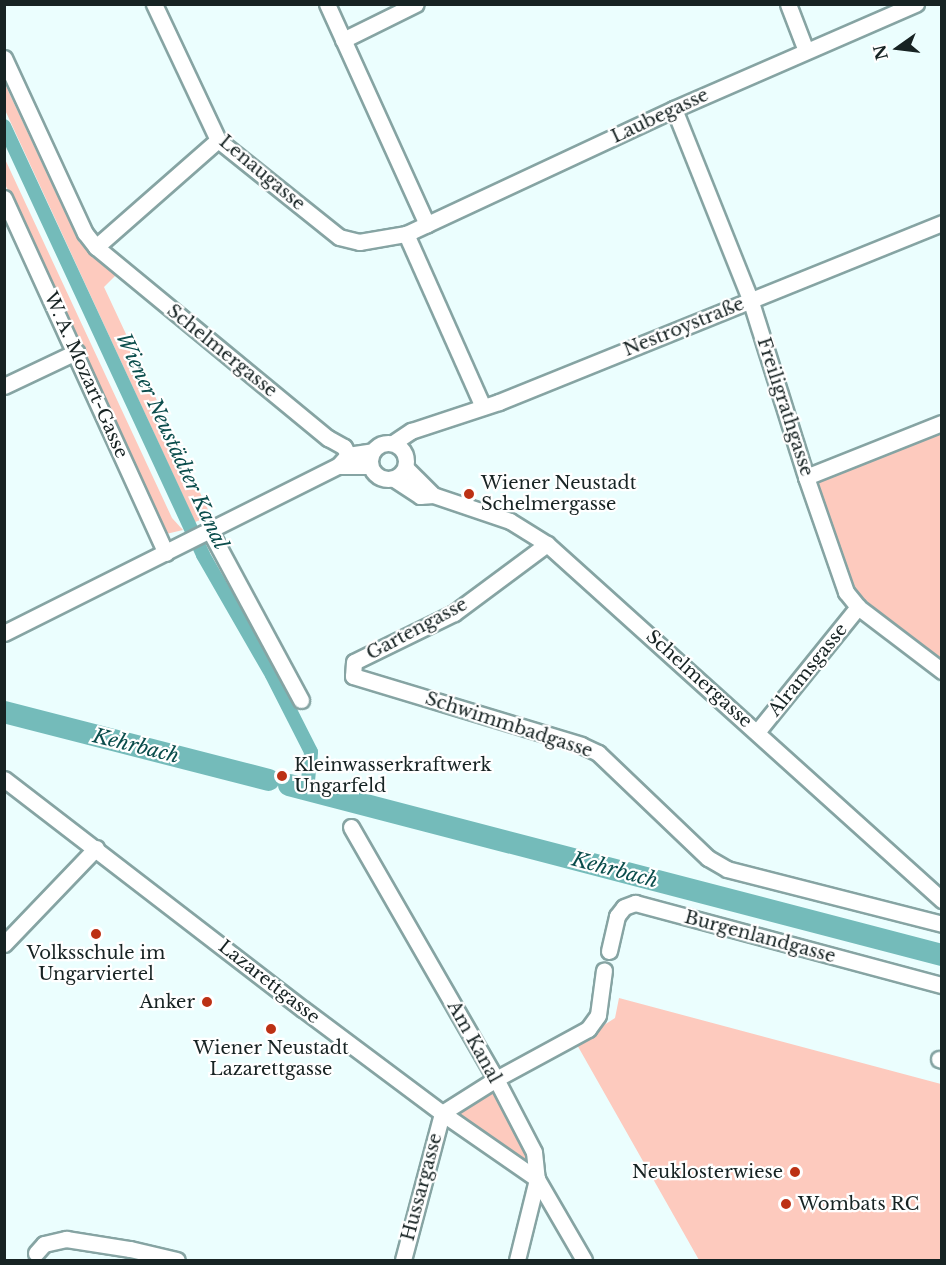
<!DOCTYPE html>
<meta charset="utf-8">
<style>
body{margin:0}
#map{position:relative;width:946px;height:1265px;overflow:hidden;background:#ebfefe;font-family:"Libre Baskerville",serif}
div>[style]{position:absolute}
.green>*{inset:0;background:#fdcabe}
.canal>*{height:14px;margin:-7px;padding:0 7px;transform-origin:7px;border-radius:7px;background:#74bbba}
.river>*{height:22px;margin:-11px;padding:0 11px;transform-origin:11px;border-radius:11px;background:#74bbba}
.roads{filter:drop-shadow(2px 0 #86a4a3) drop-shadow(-2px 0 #86a4a3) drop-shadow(0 2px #86a4a3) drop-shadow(0 -2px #86a4a3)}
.minor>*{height:15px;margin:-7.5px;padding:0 7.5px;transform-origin:7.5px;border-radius:7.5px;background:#fff}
.minor>.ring{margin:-7.5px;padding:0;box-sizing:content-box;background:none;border:15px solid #fff;border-radius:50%}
.dots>*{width:16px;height:16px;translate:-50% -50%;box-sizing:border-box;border:3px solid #fff;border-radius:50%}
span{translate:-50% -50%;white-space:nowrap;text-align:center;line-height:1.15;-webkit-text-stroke:4.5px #fff;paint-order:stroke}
.street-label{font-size:18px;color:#172323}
.poi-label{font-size:18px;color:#172323}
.left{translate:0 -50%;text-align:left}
.right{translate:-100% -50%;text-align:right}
.water-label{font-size:20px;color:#0b4d4c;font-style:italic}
.frame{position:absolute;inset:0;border:6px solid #172323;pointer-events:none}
.north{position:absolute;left:868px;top:18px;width:60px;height:60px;-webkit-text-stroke:4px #fff;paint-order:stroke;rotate:256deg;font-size:16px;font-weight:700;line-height:24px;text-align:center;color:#172323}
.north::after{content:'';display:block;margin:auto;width:21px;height:27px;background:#172323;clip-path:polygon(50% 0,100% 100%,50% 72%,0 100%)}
</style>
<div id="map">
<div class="green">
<i style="clip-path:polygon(4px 82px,79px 242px,117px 274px,104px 287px,211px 516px,195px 522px,5px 110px)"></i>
<i style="clip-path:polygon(4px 157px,172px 518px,183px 530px,166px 534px,5px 184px)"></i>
<i style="clip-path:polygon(941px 430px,941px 661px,854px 595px,815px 481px)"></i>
<i style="clip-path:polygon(619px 998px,941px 1084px,941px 1260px,699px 1260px,576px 1043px,615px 1018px)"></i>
<i style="clip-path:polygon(491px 1091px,518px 1130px,529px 1157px,527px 1161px,523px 1162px,457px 1113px)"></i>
</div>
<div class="canal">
<i style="left:4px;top:126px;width:473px;rotate:65.1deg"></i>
<i style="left:203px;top:555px;width:138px;rotate:60.1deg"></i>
<i style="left:272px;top:675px;width:86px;rotate:63.1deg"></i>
<i style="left:311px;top:752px;width:16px;rotate:94deg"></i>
<i style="left:307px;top:790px;width:18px;rotate:-84deg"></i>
</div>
<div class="river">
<i style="left:4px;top:712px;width:273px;rotate:14.4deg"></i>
<i style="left:289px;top:785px;width:675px;rotate:14.59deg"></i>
</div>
<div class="roads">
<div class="minor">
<i style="left:154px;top:4px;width:150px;rotate:64.8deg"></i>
<i style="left:218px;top:140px;width:155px;rotate:38.7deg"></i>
<i style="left:339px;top:237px;width:21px;rotate:14deg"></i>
<i style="left:359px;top:242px;width:48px;rotate:-9.7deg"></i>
<i style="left:406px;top:234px;width:296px;rotate:-25deg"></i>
<i style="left:674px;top:109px;width:264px;rotate:-23.5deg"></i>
<i style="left:327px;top:4px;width:242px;rotate:65.6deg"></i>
<i style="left:788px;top:4px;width:50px;rotate:69deg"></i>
<i style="left:343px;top:40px;width:81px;rotate:-26.3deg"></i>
<i style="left:4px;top:58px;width:193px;rotate:65.2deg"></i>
<i style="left:85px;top:233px;width:18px;rotate:52deg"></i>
<i style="left:96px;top:247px;width:301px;rotate:39.5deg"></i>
<i style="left:328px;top:438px;width:18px;rotate:29deg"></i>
<i style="left:344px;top:447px;width:9px;rotate:63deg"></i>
<i style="left:674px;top:109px;width:205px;rotate:68.2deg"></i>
<i style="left:750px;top:299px;width:187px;rotate:72.5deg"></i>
<i style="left:806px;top:477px;width:122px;rotate:70.8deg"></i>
<i style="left:846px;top:592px;width:19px;rotate:51deg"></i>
<i style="left:858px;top:607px;width:106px;rotate:37.3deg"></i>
<i style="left:4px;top:198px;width:390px;rotate:65.5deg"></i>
<i style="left:406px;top:234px;width:189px;rotate:66deg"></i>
<i style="left:96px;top:247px;width:162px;rotate:-41.3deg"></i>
<i style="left:4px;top:386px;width:80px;rotate:-25.3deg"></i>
<i class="ring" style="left:370px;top:443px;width:21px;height:21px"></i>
<i style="left:393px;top:443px;width:22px;rotate:-34deg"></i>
<i style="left:411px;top:431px;width:93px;rotate:-18.2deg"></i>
<i style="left:499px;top:402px;width:478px;rotate:-22deg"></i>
<i style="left:338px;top:466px;width:32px"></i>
<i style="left:406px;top:468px;width:38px;rotate:45deg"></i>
<i style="left:806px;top:477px;width:146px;rotate:-21.7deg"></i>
<i style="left:394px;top:479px;width:31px;rotate:33deg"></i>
<i style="left:420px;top:496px;width:13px;rotate:-4deg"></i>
<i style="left:433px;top:495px;width:81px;rotate:18.7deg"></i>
<i style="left:510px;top:521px;width:44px;rotate:31.9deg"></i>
<i style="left:547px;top:544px;width:532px;rotate:42.03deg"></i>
<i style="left:210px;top:531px;width:192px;rotate:61.7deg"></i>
<i style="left:547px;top:544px;width:116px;rotate:143.4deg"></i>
<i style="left:454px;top:613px;width:111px;rotate:153.9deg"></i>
<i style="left:354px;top:662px;width:14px;rotate:94deg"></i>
<i style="left:353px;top:676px;width:238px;rotate:16.8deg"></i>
<i style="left:581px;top:745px;width:19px;rotate:25deg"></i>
<i style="left:598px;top:753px;width:152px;rotate:43.7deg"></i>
<i style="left:708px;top:858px;width:22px;rotate:30deg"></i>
<i style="left:727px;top:869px;width:222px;rotate:14.3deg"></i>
<i style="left:4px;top:633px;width:373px;rotate:-26.6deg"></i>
<i style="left:338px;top:466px;width:15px;rotate:-48deg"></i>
<i style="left:348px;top:455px;width:25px;rotate:-9deg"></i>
<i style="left:757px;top:732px;width:161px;rotate:-51.1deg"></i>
<i style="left:4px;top:779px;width:377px;rotate:37.6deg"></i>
<i style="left:303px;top:1009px;width:174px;rotate:36.8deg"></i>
<i style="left:442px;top:1113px;width:116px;rotate:34.8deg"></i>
<i style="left:351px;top:827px;width:291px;rotate:60.1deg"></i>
<i style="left:496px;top:1079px;width:82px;rotate:62.5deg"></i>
<i style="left:534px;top:1152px;width:27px;rotate:84deg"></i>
<i style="left:537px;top:1179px;width:94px;rotate:59.9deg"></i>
<i style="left:4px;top:944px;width:133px;rotate:-46.2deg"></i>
<i style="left:609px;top:951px;width:36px;rotate:-77deg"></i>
<i style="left:617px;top:916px;width:11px;rotate:-52deg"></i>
<i style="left:624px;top:907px;width:12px;rotate:-20deg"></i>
<i style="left:635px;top:903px;width:318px;rotate:15deg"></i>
<i style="left:939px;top:1059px;width:3px;rotate:18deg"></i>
<i style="left:36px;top:1253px;width:12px;rotate:-48deg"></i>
<i style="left:44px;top:1244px;width:23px;rotate:-13deg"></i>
<i style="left:66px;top:1239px;width:65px;rotate:8.9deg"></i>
<i style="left:130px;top:1249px;width:48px;rotate:13.2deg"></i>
<i style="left:403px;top:1260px;width:152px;rotate:-75.1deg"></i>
<i style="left:442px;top:1113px;width:64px;rotate:-32.2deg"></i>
<i style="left:496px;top:1079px;width:105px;rotate:-28.5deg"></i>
<i style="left:588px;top:1029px;width:17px;rotate:-54deg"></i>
<i style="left:598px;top:1015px;width:45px;rotate:-82.4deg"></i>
<i style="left:517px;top:1260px;width:83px;rotate:-76.1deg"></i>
</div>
</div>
<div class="dots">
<i style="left:469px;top:494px;background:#bc3114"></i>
<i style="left:282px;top:776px;background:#bc3114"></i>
<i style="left:96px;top:934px;background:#bc3114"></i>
<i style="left:207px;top:1002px;background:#bc3114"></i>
<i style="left:271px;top:1029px;background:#bc3114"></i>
<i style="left:795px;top:1172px;background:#bc3114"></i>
<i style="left:786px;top:1204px;background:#bc3114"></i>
</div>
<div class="street-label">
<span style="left:660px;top:116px;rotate:-25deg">Laubegasse</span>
<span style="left:262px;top:173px;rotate:40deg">Lenaugasse</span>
<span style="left:684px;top:327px;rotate:-22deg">Nestroystraße</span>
<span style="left:222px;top:351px;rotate:39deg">Schelmergasse</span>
<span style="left:86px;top:375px;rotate:66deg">W. A. Mozart-Gasse</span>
<span style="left:785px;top:407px;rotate:72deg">Freiligrathgasse</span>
<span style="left:417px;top:629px;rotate:-28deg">Gartengasse</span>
<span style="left:808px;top:670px;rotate:-51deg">Alramsgasse</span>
<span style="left:699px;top:679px;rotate:42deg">Schelmergasse</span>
<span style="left:509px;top:725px;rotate:18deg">Schwimmbadgasse</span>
<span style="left:760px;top:937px;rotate:15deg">Burgenlandgasse</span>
<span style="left:269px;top:982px;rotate:38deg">Lazarettgasse</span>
<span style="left:474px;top:1042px;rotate:61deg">Am Kanal</span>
<span style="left:422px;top:1187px;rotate:-75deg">Hussargasse</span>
</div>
<div class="poi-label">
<span class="left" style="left:481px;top:494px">Wiener Neustadt<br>Schelmergasse</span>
<span class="left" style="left:294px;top:776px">Kleinwasserkraftwerk<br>Ungarfeld</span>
<span style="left:96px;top:964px">Volksschule im<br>Ungarviertel</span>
<span class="right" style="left:195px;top:1002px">Anker</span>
<span style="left:271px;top:1059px">Wiener Neustadt<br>Lazarettgasse</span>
<span class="right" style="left:783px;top:1172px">Neuklosterwiese</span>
<span class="left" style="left:798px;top:1204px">Wombats RC</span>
</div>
<div class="water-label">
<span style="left:172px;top:441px;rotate:65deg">Wiener Neustädter Kanal</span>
<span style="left:136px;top:746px;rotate:14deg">Kehrbach</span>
<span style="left:615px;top:870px;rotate:15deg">Kehrbach</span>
</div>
<div class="frame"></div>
<div class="north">N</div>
</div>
